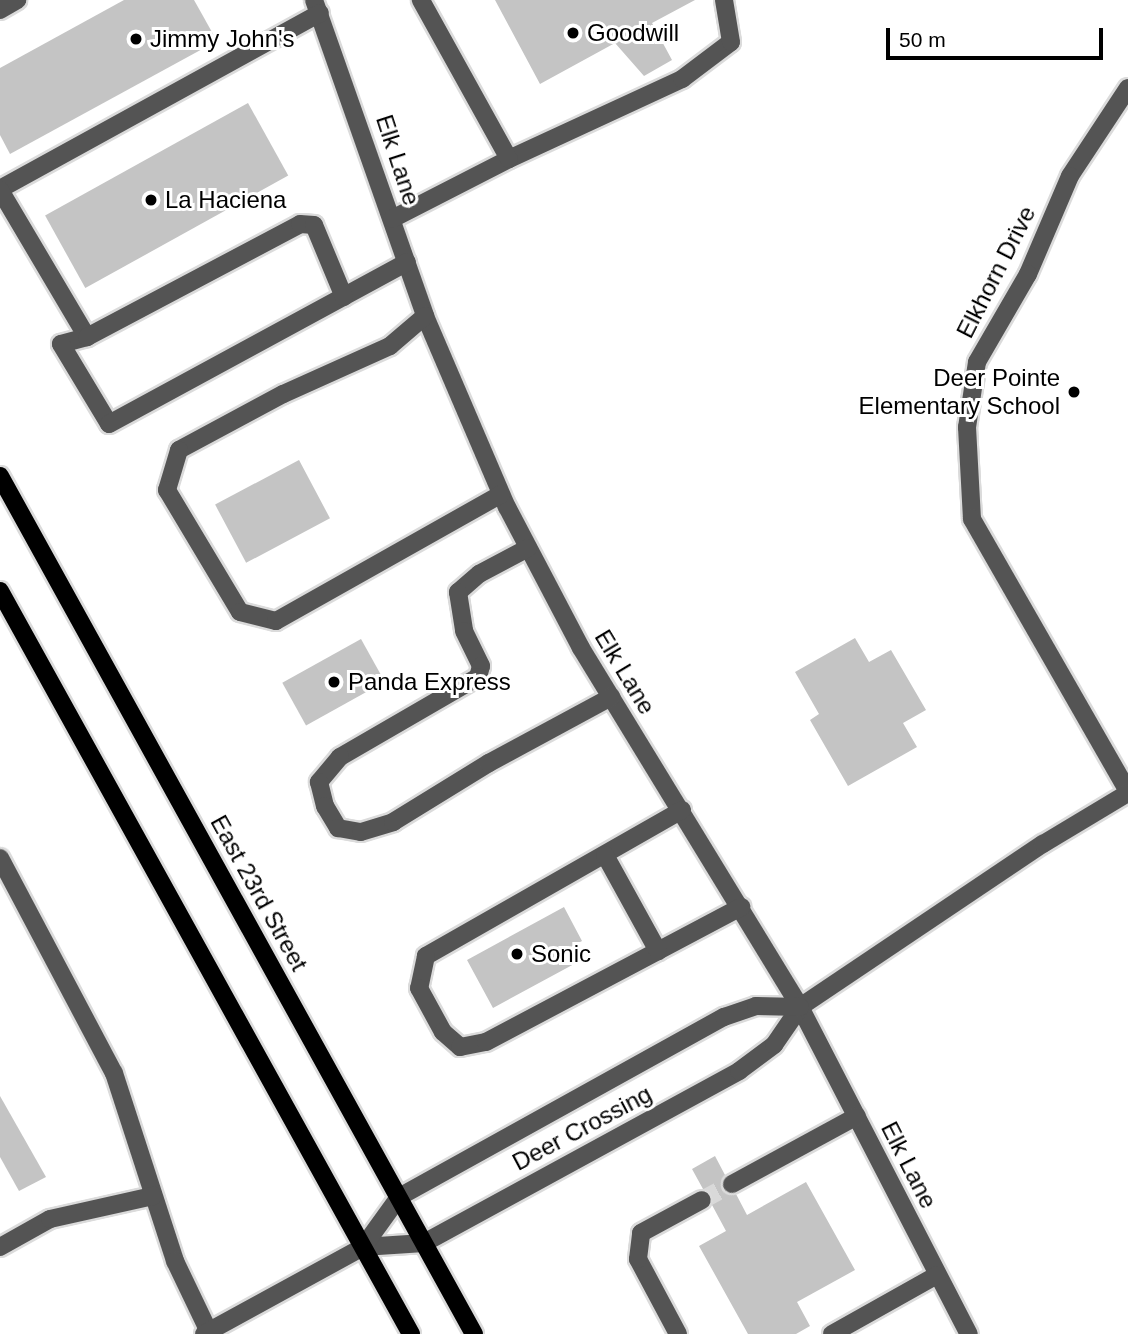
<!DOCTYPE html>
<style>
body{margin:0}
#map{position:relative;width:1128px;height:1334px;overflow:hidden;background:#fff;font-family:Helvetica,sans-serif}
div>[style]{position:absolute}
.building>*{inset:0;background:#c4c4c4;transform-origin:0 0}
.minor-tunnel>*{height:18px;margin-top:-9px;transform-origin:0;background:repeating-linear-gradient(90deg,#d9d9d9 0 18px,transparent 0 27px)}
.roads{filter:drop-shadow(2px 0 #dbdbdb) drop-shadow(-2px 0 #dbdbdb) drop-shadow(0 2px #dbdbdb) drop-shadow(0 -2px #dbdbdb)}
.minor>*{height:18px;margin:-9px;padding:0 9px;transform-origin:9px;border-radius:9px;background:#545454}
.major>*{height:18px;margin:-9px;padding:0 9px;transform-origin:9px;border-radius:9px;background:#000}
.dots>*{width:19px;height:19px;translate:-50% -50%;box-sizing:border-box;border:4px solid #fff;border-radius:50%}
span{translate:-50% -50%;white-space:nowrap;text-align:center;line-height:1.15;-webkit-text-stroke:6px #fff;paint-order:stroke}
.poi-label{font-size:24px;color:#000}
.left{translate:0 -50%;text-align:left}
.right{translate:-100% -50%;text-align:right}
.street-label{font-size:24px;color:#000}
.scale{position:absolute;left:886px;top:28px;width:217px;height:32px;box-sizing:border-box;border:4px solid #000;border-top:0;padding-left:9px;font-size:21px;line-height:24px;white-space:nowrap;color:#000;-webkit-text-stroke:5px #fff;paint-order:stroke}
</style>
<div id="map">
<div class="building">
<i style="clip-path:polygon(124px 0,194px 0,217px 41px,10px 154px,0 135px,0 68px)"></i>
<i style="clip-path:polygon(495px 0,695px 0,652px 23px,672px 60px,644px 76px,615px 43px,540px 84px)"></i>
<i style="left:248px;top:103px;width:83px;height:232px;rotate:61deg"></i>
<i style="left:299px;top:460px;width:66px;height:95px;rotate:62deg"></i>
<i style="clip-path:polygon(855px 638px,869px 662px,891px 650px,926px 710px,903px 723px,917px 747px,848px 786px,810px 720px,819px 714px,795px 672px)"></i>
<i style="left:361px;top:639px;width:49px;height:90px;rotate:61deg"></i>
<i style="clip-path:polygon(564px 907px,582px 941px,567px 949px,576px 963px,493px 1008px,467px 960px)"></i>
<i style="clip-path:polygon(0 1096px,46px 1177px,19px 1191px,0 1157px)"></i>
<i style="clip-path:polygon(715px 1156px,725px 1175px,722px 1190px,736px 1194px,747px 1215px,806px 1182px,855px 1270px,797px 1302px,810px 1326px,796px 1334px,748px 1334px,699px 1246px,726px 1231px,712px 1205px,712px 1194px,703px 1189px,692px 1169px)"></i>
</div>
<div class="minor-tunnel">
<i style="left:702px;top:1200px;width:34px;rotate:-28deg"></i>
</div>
<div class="roads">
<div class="minor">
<i style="left:314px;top:0;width:335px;rotate:70.6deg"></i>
<i style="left:425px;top:316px;width:208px;rotate:66.8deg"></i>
<i style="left:507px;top:507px;width:159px;rotate:62.3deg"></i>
<i style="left:581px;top:648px;width:421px;rotate:58.6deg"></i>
<i style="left:800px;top:1007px;width:368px;rotate:62.7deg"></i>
<i style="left:0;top:10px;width:20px;rotate:-30deg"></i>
<i style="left:1128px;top:88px;width:105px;rotate:123.4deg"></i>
<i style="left:1070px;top:176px;width:107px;rotate:113.2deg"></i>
<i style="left:1028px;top:274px;width:102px;rotate:120.1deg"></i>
<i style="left:977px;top:362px;width:66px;rotate:98.7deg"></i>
<i style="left:967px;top:427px;width:92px;rotate:86.9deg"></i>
<i style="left:972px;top:519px;width:314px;rotate:60.2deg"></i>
<i style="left:509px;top:159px;width:191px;rotate:-24.8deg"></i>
<i style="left:682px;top:79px;width:61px;rotate:-37.1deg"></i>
<i style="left:731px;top:42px;width:43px;rotate:-99.5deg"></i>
<i style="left:0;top:189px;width:365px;rotate:-28.8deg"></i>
<i style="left:0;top:190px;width:171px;rotate:59.4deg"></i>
<i style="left:87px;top:337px;width:27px;rotate:165deg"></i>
<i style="left:61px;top:344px;width:93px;rotate:59deg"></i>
<i style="left:109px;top:424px;width:339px;rotate:-28.5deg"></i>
<i style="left:392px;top:219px;width:131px;rotate:-27.1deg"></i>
<i style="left:509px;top:159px;width:182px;rotate:-119deg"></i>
<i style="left:425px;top:316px;width:46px;rotate:139.4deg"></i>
<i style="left:390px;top:346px;width:117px;rotate:155.8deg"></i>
<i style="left:283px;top:394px;width:118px;rotate:151.7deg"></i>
<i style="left:179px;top:450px;width:42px;rotate:106.7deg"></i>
<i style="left:167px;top:490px;width:142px;rotate:59.1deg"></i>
<i style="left:240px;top:612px;width:37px;rotate:14deg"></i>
<i style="left:276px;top:621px;width:258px;rotate:-29.4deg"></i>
<i style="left:87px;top:337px;width:241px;rotate:-27.9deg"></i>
<i style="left:300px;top:224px;width:14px;rotate:4deg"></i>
<i style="left:314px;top:225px;width:78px;rotate:67.4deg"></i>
<i style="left:528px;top:548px;width:55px;rotate:152deg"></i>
<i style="left:479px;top:574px;width:28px;rotate:139deg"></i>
<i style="left:458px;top:592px;width:39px;rotate:81deg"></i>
<i style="left:464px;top:631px;width:39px;rotate:64deg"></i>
<i style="left:481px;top:666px;width:11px;rotate:105deg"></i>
<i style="left:478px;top:677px;width:160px;rotate:149.9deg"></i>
<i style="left:340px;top:757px;width:33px;rotate:130deg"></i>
<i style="left:319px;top:782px;width:25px;rotate:76deg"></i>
<i style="left:325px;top:806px;width:26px;rotate:59deg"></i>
<i style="left:338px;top:828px;width:23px;rotate:10deg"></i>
<i style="left:361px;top:832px;width:34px;rotate:-17deg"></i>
<i style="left:393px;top:822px;width:113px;rotate:-31.6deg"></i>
<i style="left:489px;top:763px;width:139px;rotate:-28.4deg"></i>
<i style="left:682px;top:810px;width:295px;rotate:150.3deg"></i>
<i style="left:426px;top:956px;width:33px;rotate:102deg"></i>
<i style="left:419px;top:988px;width:50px;rotate:61.4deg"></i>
<i style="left:443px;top:1032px;width:23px;rotate:41deg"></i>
<i style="left:460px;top:1047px;width:26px;rotate:-11deg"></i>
<i style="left:486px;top:1042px;width:289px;rotate:-27.9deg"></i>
<i style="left:605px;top:855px;width:110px;rotate:61.1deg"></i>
<i style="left:0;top:858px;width:243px;rotate:62.1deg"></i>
<i style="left:114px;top:1073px;width:198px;rotate:72deg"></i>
<i style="left:175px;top:1261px;width:81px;rotate:64.4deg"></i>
<i style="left:732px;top:1184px;width:142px;rotate:-28.5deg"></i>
<i style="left:0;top:1247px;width:57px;rotate:-29.2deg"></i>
<i style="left:50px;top:1219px;width:106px;rotate:-12.6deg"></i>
<i style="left:363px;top:1247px;width:61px;rotate:-3.8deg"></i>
<i style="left:424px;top:1243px;width:359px;rotate:-28.6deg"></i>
<i style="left:739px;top:1071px;width:44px;rotate:-36.6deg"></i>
<i style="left:774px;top:1045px;width:46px;rotate:-55.6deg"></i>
<i style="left:800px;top:1007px;width:293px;rotate:-33.9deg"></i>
<i style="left:1043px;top:844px;width:99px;rotate:-31deg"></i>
<i style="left:204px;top:1334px;width:181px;rotate:-28.7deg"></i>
<i style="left:363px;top:1247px;width:62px;rotate:-54.2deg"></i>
<i style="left:399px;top:1197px;width:372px;rotate:-29deg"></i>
<i style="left:724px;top:1017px;width:34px;rotate:-19deg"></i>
<i style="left:756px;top:1006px;width:44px;rotate:1.3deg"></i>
<i style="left:678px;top:1334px;width:85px;rotate:-118.1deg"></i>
<i style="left:638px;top:1259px;width:26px;rotate:-83deg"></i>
<i style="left:641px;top:1233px;width:69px;rotate:-28.4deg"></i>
<i style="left:832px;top:1334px;width:120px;rotate:-29.3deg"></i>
</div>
<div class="major">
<i style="left:0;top:476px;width:980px;rotate:61.08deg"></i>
<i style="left:0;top:591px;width:849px;rotate:61.05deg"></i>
</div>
</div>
<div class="dots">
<i style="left:573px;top:33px;background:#000"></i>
<i style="left:136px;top:39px;background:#000"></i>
<i style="left:151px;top:200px;background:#000"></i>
<i style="left:1074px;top:392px;background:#000"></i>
<i style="left:334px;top:682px;background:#000"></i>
<i style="left:517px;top:954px;background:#000"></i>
</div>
<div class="poi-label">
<span class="left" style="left:587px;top:33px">Goodwill</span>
<span class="left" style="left:150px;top:39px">Jimmy John's</span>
<span class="left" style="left:165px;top:200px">La Haciena</span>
<span class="right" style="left:1060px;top:392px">Deer Pointe<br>Elementary School</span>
<span class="left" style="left:348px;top:682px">Panda Express</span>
<span class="left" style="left:531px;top:954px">Sonic</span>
</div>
<div class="street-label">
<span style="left:398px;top:160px;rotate:72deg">Elk Lane</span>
<span style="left:996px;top:272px;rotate:-63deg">Elkhorn Drive</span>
<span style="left:625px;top:672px;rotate:59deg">Elk Lane</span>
<span style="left:259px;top:893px;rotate:61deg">East 23rd Street</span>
<span style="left:582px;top:1128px;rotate:-28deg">Deer Crossing</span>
<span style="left:909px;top:1165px;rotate:63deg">Elk Lane</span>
</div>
<div class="scale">50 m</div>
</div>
